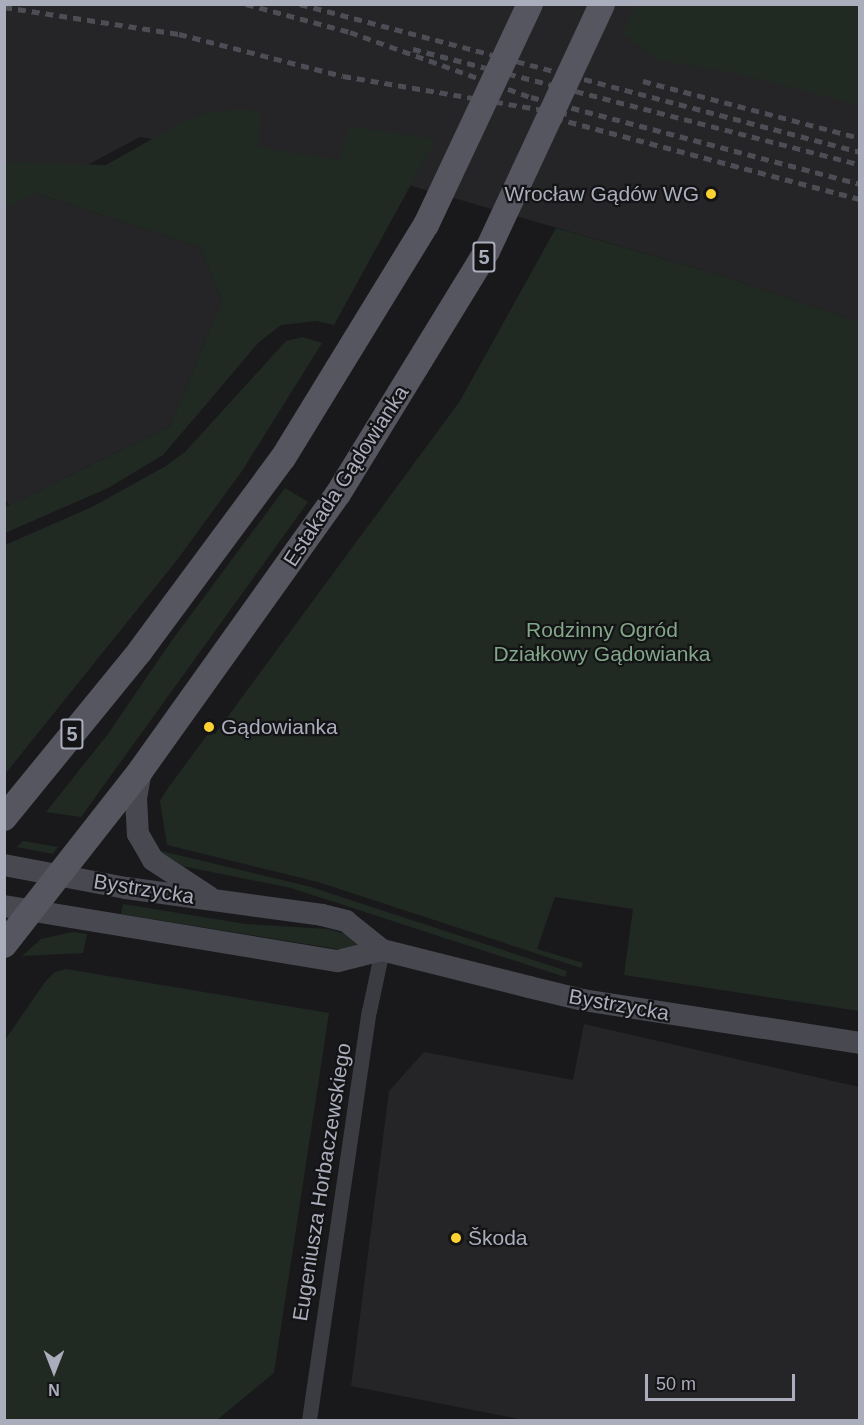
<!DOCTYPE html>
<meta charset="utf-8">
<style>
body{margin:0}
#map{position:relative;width:864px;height:1425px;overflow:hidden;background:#19191b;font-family:Helvetica,sans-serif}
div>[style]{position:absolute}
.built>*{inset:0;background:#252528}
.green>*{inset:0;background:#202a23}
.street>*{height:15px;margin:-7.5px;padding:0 7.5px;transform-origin:7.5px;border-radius:7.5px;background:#3b3c42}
.secondary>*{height:22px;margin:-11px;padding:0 11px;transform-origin:11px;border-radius:11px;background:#474850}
.primary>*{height:26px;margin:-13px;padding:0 13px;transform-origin:13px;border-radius:13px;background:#55565f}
.rail>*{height:4.5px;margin-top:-2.25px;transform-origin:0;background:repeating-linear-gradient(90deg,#4c4d55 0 8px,transparent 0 14px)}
.primary-bridge>*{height:26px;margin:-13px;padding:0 13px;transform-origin:13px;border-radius:13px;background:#55565f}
.dots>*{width:16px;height:16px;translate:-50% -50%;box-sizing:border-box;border:3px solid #141416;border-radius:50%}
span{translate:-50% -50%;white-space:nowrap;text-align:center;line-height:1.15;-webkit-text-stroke:4.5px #141416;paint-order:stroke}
.shield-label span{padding:2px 4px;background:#141416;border:2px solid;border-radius:4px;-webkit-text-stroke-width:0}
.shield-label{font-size:20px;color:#aaadbb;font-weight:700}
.poi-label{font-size:21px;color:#aaadbb}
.right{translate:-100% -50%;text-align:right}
.left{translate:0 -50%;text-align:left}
.street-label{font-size:21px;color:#aaadbb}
.park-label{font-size:21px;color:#81a788}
.frame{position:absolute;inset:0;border:6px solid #aaadbb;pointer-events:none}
.north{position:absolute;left:24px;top:1341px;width:60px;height:60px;-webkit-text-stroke:4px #141416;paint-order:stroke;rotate:180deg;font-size:16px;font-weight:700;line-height:24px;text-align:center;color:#aaadbb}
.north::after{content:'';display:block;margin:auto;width:21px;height:27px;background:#aaadbb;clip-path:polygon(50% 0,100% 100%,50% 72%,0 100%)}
.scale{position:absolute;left:645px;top:1374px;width:150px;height:27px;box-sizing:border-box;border:3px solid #aaadbb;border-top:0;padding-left:8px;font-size:18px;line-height:21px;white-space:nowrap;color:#aaadbb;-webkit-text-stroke:4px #141416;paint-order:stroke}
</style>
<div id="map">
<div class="built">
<i style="clip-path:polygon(4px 5px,859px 5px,859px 322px,720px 275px,405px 184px,140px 137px,35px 193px,200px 247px,222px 301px,170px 426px,9px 505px,4px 496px)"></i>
<i style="clip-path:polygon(584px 1024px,859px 1087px,859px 1420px,524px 1420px,351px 1386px,389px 1091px,424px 1052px,573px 1080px)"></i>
</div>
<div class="green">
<i style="clip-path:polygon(636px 4px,859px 5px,859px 105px,739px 74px,658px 60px,623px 34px)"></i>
<i style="clip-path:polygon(240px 109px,261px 112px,258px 147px,339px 160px,349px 126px,436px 139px,334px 325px,317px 321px,281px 325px,259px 342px,163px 455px,108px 488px,5px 533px,5px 507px,170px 426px,222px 301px,200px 247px,35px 193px,5px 209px,5px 162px,106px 165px,184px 121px,210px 112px)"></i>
<i style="clip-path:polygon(556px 228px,720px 275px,859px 322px,859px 1011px,624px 975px,633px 909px,555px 897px,537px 949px,583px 963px,581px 968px,318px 882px,167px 845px,160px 801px,168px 788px,211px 730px,215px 734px,460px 401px)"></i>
<i style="clip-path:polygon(303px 337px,322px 343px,242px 471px,177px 560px,5px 774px,5px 545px,92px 507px,166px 466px,185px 452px,286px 341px)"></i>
<i style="clip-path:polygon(285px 488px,308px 502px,81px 817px,46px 812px,108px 734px,170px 643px)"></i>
<i style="clip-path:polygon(23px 841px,58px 847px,53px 854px,17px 847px)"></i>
<i style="clip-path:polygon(157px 850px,311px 887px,567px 971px,565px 977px,291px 888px,182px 866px)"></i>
<i style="clip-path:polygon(123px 904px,246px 924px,328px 929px,349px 935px,359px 945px,350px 951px,121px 914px)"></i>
<i style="clip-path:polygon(73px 932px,87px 934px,83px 953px,22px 956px,41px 939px)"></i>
<i style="clip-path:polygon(66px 969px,329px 1013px,274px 1373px,217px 1420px,5px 1420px,5px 1040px,45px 982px,55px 972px)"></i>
</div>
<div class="street">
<i style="left:309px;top:1420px;width:413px;rotate:-81.7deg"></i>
<i style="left:369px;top:1011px;width:62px;rotate:-78deg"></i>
</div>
<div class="secondary">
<i style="left:141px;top:770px;width:28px;rotate:100deg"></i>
<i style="left:136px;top:798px;width:36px;rotate:87deg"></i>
<i style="left:138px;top:834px;width:30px;rotate:60deg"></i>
<i style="left:153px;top:860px;width:66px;rotate:33.2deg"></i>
<i style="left:4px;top:865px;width:124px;rotate:10.7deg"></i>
<i style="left:126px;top:888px;width:198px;rotate:7.8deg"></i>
<i style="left:322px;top:915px;width:25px;rotate:14deg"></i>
<i style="left:346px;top:921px;width:46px;rotate:38.9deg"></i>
<i style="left:382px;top:950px;width:152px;rotate:14.1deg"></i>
<i style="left:529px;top:987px;width:56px;rotate:13.5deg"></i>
<i style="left:583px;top:1000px;width:280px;rotate:8.8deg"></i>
<i style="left:4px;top:906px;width:338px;rotate:9.4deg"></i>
<i style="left:338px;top:961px;width:45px;rotate:-14deg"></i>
</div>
<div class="primary">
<i style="left:4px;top:818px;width:215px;rotate:-50.8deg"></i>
<i style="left:140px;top:651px;width:240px;rotate:-53.5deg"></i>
<i style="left:4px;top:945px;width:222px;rotate:-51.9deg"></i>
<i style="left:141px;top:770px;width:339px;rotate:-54.5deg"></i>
</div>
<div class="rail">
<i style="left:246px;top:4px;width:108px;rotate:15.1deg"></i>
<i style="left:350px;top:32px;width:192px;rotate:19.8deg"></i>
<i style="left:531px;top:97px;width:340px;rotate:14.8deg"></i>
<i style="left:300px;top:4px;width:579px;rotate:14.8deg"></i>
<i style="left:4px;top:7px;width:177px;rotate:8.8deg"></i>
<i style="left:179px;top:34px;width:169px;rotate:14.4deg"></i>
<i style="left:343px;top:76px;width:227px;rotate:9.6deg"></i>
<i style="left:413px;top:49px;width:462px;rotate:14.5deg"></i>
<i style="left:643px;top:81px;width:224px;rotate:14.7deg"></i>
<i style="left:555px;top:118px;width:316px;rotate:14.9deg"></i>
</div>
<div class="primary-bridge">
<i style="left:283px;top:458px;width:273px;rotate:-58.5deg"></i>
<i style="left:426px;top:225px;width:244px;rotate:-64.8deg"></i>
<i style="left:338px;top:494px;width:285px;rotate:-58.5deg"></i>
<i style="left:487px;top:251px;width:272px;rotate:-65deg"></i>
</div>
<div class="dots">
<i style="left:711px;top:194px;background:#fbd231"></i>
<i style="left:209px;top:727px;background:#fbd231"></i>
<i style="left:456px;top:1238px;background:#fbd231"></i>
</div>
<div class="shield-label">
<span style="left:484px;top:257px">5</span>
<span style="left:72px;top:734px">5</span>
</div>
<div class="poi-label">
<span class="right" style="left:699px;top:194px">Wrocław Gądów WG</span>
<span class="left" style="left:221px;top:727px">Gądowianka</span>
<span class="left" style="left:468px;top:1238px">Škoda</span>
</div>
<div class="street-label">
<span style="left:346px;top:476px;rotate:-57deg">Estakada Gądowianka</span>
<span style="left:144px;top:889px;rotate:9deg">Bystrzycka</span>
<span style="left:619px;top:1005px;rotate:10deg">Bystrzycka</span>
<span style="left:322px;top:1182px;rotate:-81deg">Eugeniusza Horbaczewskiego</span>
</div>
<div class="park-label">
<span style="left:602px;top:642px">Rodzinny Ogród<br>Działkowy Gądowianka</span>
</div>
<div class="frame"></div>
<div class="north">N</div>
<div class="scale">50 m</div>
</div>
